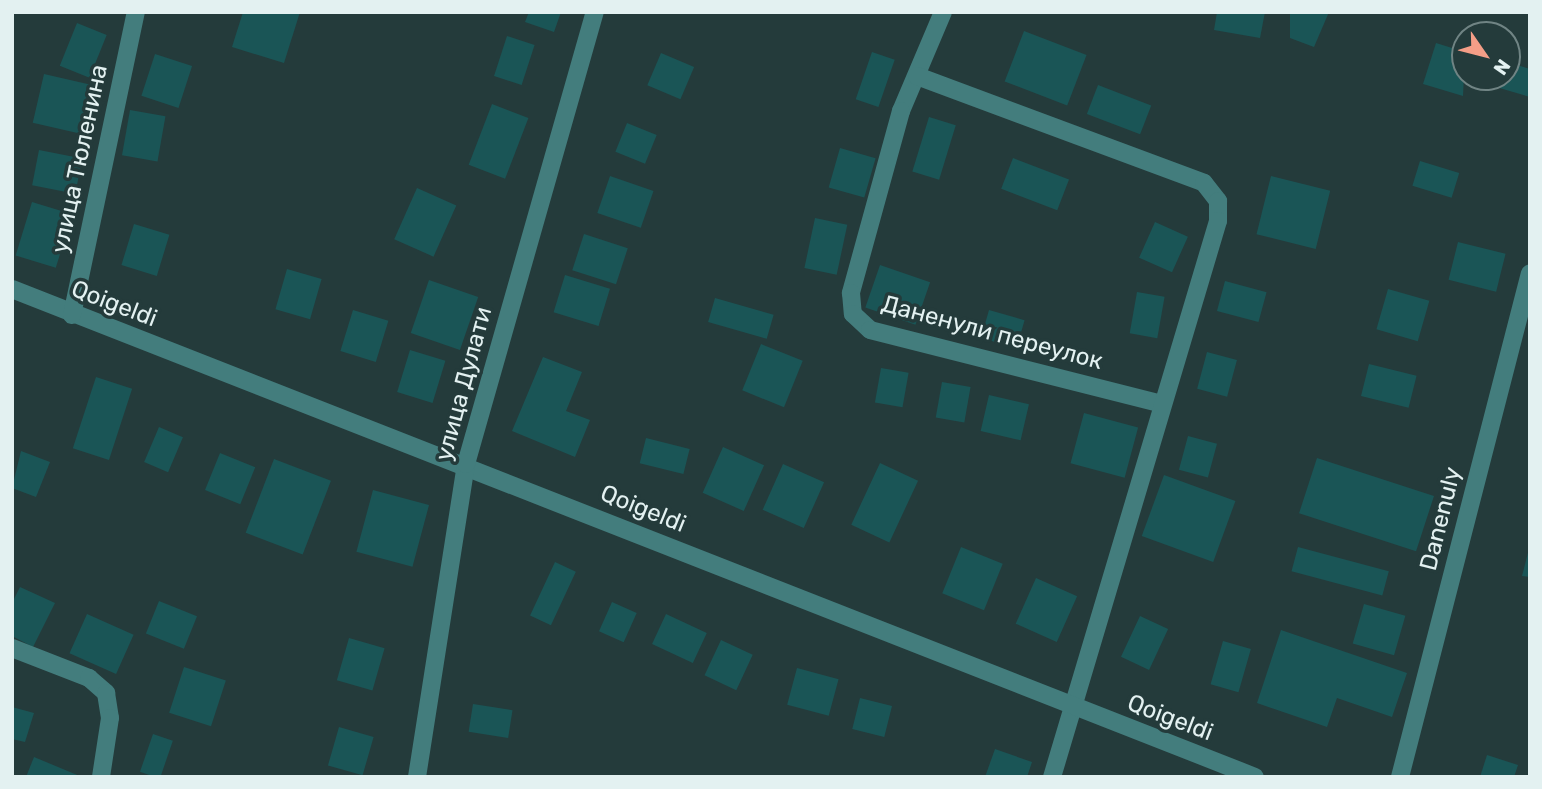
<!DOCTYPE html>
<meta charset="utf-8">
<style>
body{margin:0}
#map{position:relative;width:1542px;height:789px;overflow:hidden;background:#243b3b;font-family:Rubik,sans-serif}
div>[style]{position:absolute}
.building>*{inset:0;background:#1a5556;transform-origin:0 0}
.minor>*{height:18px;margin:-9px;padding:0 9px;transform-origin:9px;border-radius:9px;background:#437d7d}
span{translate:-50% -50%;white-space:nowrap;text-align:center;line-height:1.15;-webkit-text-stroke:7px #243b3b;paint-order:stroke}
.street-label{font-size:24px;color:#e3f1f1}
.frame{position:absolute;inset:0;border:14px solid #e3f1f1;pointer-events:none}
.north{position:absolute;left:1451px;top:21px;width:70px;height:70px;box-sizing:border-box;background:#243b3b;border:2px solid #708484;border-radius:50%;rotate:125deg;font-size:19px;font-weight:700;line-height:28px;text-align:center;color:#e3f1f1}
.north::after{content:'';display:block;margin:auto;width:24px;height:32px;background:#f49e87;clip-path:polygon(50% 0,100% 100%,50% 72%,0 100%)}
</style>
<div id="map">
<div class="building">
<i style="clip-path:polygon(243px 12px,300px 12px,284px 63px,232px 47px)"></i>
<i style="clip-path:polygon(529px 12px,561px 12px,554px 32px,525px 22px)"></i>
<i style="clip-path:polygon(1217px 12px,1265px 12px,1260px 38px,1214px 30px)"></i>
<i style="clip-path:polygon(1290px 12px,1329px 12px,1314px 47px,1290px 38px)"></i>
<i style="left:77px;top:23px;width:32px;height:46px;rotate:22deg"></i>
<i style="left:1024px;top:31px;width:67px;height:54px;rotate:21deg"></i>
<i style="left:507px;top:36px;width:29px;height:42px;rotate:18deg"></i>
<i style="clip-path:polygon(1436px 43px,1465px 52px,1463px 96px,1423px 84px)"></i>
<i style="left:872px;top:52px;width:24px;height:50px;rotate:19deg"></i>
<i style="left:661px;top:53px;width:36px;height:35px;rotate:23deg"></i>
<i style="left:155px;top:54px;width:39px;height:44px;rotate:18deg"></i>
<i style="clip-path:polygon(1507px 62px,1530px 69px,1530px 97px,1496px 87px,1500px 77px,1507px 77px)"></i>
<i style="left:44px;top:74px;width:57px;height:50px;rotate:13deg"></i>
<i style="left:1098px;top:85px;width:57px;height:31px;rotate:21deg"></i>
<i style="left:492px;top:104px;width:39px;height:65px;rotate:21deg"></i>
<i style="left:130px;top:110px;width:36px;height:46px;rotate:10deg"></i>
<i style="left:929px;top:117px;width:28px;height:57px;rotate:17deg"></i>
<i style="left:627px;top:123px;width:32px;height:31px;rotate:22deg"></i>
<i style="left:840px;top:148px;width:37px;height:41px;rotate:16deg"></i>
<i style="left:39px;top:150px;width:44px;height:36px;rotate:11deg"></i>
<i style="left:1013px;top:158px;width:60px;height:33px;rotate:21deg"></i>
<i style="left:1420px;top:161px;width:41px;height:26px;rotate:17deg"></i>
<i style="left:610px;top:176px;width:46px;height:39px;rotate:19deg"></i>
<i style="left:1271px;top:176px;width:61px;height:60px;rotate:14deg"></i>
<i style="left:417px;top:188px;width:43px;height:56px;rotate:24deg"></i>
<i style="left:32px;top:202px;width:42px;height:56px;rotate:17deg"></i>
<i style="left:815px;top:218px;width:33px;height:51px;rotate:12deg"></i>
<i style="left:1155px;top:222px;width:36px;height:39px;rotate:24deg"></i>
<i style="left:134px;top:224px;width:37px;height:43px;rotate:17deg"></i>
<i style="left:584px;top:234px;width:46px;height:38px;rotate:18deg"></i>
<i style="left:1458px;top:242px;width:49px;height:39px;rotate:14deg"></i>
<i style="left:880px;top:265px;width:53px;height:45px;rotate:19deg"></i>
<i style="left:287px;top:269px;width:36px;height:42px;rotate:16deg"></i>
<i style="left:565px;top:275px;width:47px;height:39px;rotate:17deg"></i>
<i style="left:429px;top:280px;width:52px;height:56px;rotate:19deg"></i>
<i style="left:1225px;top:281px;width:43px;height:31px;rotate:15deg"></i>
<i style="left:1388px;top:289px;width:43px;height:42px;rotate:16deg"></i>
<i style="left:1137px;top:292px;width:28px;height:42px;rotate:10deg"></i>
<i style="left:715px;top:298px;width:61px;height:25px;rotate:16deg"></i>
<i style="left:353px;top:310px;width:37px;height:43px;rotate:17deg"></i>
<i style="left:989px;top:310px;width:37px;height:29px;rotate:16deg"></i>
<i style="left:761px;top:344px;width:45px;height:50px;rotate:22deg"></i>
<i style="left:410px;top:350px;width:37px;height:44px;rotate:17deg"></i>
<i style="left:1207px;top:352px;width:31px;height:38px;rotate:15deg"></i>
<i style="clip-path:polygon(543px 357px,582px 372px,566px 411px,590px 420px,575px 457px,512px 431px)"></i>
<i style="left:1369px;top:364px;width:49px;height:33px;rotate:14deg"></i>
<i style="left:881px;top:368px;width:28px;height:35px;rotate:10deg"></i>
<i style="left:96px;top:377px;width:38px;height:75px;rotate:18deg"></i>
<i style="left:942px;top:382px;width:29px;height:36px;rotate:10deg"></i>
<i style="left:989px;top:395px;width:41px;height:37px;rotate:13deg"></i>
<i style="left:1084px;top:413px;width:56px;height:52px;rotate:15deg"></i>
<i style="left:159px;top:427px;width:26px;height:38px;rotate:23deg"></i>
<i style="left:1188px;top:436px;width:30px;height:35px;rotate:15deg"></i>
<i style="left:646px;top:438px;width:45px;height:26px;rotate:14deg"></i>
<i style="left:723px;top:447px;width:45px;height:50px;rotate:24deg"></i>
<i style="clip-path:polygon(21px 451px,50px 462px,36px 497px,12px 488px)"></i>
<i style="left:220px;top:453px;width:38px;height:40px;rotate:22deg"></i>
<i style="left:1317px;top:458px;width:123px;height:58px;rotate:18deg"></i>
<i style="left:274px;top:459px;width:61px;height:79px;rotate:21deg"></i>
<i style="left:880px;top:463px;width:42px;height:68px;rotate:25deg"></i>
<i style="left:783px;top:464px;width:45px;height:50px;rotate:24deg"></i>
<i style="left:1164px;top:475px;width:76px;height:65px;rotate:20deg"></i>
<i style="left:373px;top:490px;width:58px;height:64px;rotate:15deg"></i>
<i style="clip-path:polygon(1530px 545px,1530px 577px,1522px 576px)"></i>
<i style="left:961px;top:547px;width:45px;height:50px;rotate:22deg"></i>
<i style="left:1298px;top:547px;width:94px;height:25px;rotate:15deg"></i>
<i style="left:555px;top:562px;width:23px;height:59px;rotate:25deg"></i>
<i style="left:1036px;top:578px;width:45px;height:50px;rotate:24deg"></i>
<i style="clip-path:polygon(20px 587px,55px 603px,33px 647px,12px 636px,12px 603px)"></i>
<i style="left:159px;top:601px;width:41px;height:35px;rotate:22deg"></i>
<i style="left:612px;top:602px;width:27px;height:32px;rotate:24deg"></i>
<i style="left:1364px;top:604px;width:43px;height:41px;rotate:16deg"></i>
<i style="left:87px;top:614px;width:51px;height:43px;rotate:24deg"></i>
<i style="left:666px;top:614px;width:45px;height:33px;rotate:25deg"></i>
<i style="left:1140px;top:616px;width:31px;height:45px;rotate:25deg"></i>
<i style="clip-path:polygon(1281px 630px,1407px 673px,1392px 717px,1337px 698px,1327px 727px,1257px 703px)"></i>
<i style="left:349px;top:638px;width:37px;height:44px;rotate:16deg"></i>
<i style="left:721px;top:640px;width:35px;height:39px;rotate:25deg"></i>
<i style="left:1223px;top:641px;width:29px;height:45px;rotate:16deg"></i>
<i style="left:184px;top:667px;width:44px;height:48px;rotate:18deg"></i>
<i style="left:797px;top:668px;width:43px;height:38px;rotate:15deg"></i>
<i style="left:860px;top:698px;width:33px;height:32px;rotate:14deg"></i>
<i style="left:473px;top:704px;width:40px;height:28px;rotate:9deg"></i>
<i style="clip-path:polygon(12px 707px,34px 713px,25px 742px,12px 739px)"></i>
<i style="left:339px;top:727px;width:36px;height:40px;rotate:16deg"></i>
<i style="left:153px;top:734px;width:21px;height:40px;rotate:19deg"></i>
<i style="clip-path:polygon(995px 749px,1032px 762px,1027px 777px,985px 777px)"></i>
<i style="clip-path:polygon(1487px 755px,1518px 765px,1514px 777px,1480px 777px)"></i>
<i style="clip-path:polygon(34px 757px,82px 777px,26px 777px)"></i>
</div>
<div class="minor">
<i style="left:943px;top:12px;width:108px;rotate:113deg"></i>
<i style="left:901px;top:111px;width:189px;rotate:105.4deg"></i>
<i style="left:851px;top:293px;width:21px;rotate:85deg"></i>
<i style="left:853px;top:314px;width:23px;rotate:43deg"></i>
<i style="left:870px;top:330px;width:298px;rotate:14.2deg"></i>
<i style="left:917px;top:76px;width:306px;rotate:20.4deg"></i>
<i style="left:1204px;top:183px;width:23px;rotate:52deg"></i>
<i style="left:1218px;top:201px;width:20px;rotate:90deg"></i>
<i style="left:1218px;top:221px;width:580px;rotate:106.62deg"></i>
<i style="left:12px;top:289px;width:1335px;rotate:21.43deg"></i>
<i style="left:72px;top:315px;width:310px;rotate:-78.1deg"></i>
<i style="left:12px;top:648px;width:83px;rotate:21.3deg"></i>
<i style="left:89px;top:678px;width:23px;rotate:41deg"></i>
<i style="left:106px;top:693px;width:25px;rotate:81deg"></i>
<i style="left:110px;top:718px;width:60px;rotate:98.7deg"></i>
<i style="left:417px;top:777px;width:317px;rotate:-81.1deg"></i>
<i style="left:466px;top:464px;width:470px;rotate:-74.1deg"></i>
<i style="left:1400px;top:777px;width:520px;rotate:-75.54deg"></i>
</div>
<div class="street-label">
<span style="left:80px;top:159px;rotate:-78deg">улица Тюленина</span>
<span style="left:114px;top:304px;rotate:21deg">Qoigeldi</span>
<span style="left:992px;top:333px;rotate:15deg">Даненули переулок</span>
<span style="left:464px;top:384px;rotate:-75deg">улица Дулати</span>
<span style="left:643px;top:509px;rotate:22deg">Qoigeldi</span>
<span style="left:1441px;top:519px;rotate:-76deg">Danenuly</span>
<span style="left:1170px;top:718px;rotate:21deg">Qoigeldi</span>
</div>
<div class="frame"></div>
<div class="north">N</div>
</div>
